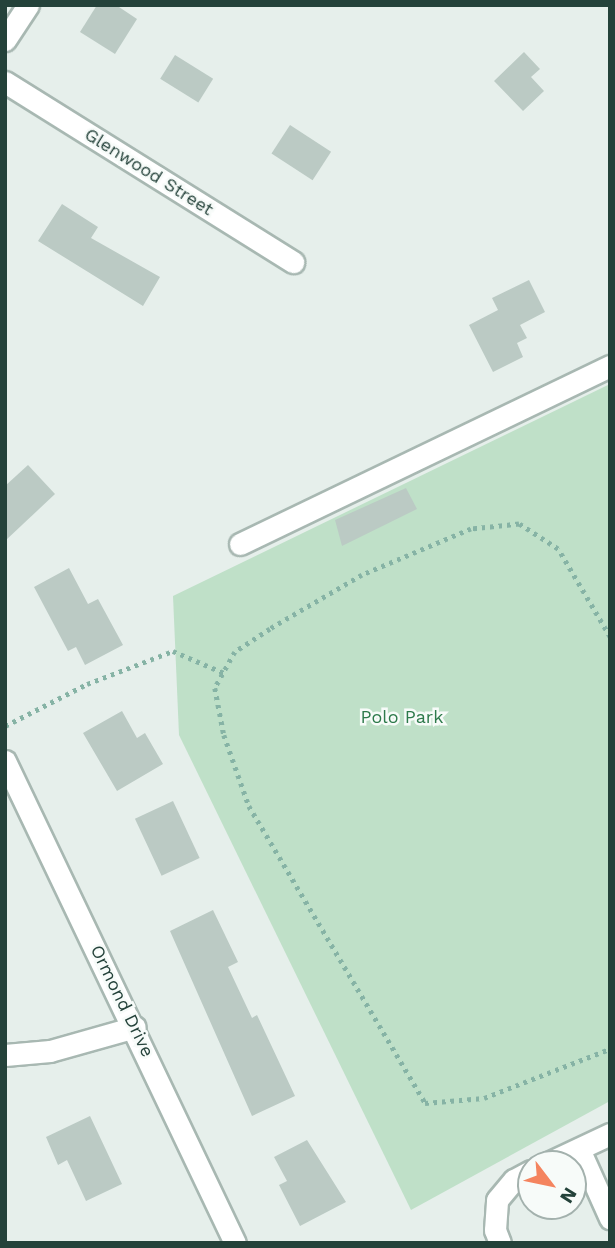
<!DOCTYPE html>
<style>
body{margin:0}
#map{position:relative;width:615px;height:1248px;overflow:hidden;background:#e6efeb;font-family:"Work Sans",sans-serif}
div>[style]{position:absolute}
.green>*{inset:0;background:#bfe0c8}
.building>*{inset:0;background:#bbcac4;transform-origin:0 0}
.path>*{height:4.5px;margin-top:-2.25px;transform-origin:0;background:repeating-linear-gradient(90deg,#86b3a5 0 3.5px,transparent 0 8.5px)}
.roads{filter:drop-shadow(2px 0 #a8b8b2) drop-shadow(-2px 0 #a8b8b2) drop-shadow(0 2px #a8b8b2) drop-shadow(0 -2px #a8b8b2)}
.minor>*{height:21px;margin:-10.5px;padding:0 10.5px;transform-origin:10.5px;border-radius:10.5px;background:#fff}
span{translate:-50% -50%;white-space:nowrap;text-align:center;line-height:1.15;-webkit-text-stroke:5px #f7fbf9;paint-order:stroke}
.street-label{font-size:18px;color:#24423a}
.park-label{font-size:18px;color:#2d7a4b}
.frame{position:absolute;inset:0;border:7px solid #24423a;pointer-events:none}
.north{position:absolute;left:517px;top:1150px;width:70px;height:70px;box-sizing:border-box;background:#f7fbf9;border:2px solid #a3b1ad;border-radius:50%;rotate:122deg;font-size:19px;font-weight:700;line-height:28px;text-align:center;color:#24423a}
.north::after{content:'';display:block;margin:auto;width:24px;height:32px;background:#f4845f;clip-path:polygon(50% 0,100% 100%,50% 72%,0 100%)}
</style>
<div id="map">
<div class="green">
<i style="clip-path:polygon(610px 384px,610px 1101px,411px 1210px,179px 735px,173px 596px)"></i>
</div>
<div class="building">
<i style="clip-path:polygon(97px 5px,116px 5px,137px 19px,115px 54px,80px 32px)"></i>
<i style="clip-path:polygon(524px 52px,540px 69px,531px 77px,544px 91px,523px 111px,494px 81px)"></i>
<i style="left:175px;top:55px;width:45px;height:28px;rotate:32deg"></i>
<i style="left:290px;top:125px;width:49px;height:34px;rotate:33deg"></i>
<i style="clip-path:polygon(62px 204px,98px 227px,91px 238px,160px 277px,143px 306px,38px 241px)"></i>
<i style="clip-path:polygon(529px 280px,545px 312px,520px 325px,527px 338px,517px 343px,523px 357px,493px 372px,469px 325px,498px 310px,492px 298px)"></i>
<i style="clip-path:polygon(28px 465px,55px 494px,5px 541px,5px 486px)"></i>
<i style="clip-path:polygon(406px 488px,417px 509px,342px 546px,335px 520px)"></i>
<i style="clip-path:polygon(69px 568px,88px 604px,98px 599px,123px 645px,85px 665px,76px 647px,68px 651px,34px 587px)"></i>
<i style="clip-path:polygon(122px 711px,137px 738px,145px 733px,163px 764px,117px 791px,83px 733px)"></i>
<i style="left:173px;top:801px;width:63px;height:42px;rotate:65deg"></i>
<i style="clip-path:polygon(213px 910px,238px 962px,228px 967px,252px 1018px,257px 1015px,295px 1096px,252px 1116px,170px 931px)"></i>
<i style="clip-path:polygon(90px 1116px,122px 1184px,86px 1201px,67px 1160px,58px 1165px,46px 1137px)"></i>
<i style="clip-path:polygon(307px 1140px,346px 1202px,300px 1226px,279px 1185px,287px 1181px,274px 1157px)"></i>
</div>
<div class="path">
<i style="left:610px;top:637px;width:102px;rotate:-120.6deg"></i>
<i style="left:558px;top:549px;width:46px;rotate:-147.3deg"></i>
<i style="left:519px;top:524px;width:48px;rotate:174.1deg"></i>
<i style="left:471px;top:529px;width:118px;rotate:157.1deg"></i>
<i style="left:362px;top:575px;width:107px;rotate:149.6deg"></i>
<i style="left:270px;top:629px;width:42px;rotate:146.7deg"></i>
<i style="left:235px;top:652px;width:41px;rotate:119.1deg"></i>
<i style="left:215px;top:688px;width:48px;rotate:79.2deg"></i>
<i style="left:224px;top:735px;width:75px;rotate:70.6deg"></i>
<i style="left:249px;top:806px;width:345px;rotate:59.3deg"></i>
<i style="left:425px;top:1103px;width:59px;rotate:-4.8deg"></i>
<i style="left:484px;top:1098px;width:135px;rotate:-21.3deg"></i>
<i style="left:5px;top:726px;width:92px;rotate:-27.1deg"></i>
<i style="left:87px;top:684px;width:92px;rotate:-21deg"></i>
<i style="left:173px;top:651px;width:56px;rotate:23.3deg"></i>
</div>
<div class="roads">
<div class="minor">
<i style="left:5px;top:40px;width:42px;rotate:-56.7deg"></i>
<i style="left:5px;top:82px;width:340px;rotate:32deg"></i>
<i style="left:240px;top:544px;width:411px;rotate:-25.7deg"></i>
<i style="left:5px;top:761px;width:534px;rotate:64.49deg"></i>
<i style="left:5px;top:1055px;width:45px;rotate:-5.1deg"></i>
<i style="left:50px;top:1051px;width:88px;rotate:-15.8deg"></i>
<i style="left:579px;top:1149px;width:76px;rotate:65.8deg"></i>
<i style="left:546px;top:1164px;width:71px;rotate:-25.1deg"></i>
<i style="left:500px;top:1243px;width:14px;rotate:-111deg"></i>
<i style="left:495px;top:1230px;width:30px;rotate:-86deg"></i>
<i style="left:497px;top:1200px;width:26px;rotate:-50deg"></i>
<i style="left:514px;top:1180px;width:19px;rotate:-28deg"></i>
</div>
</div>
<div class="street-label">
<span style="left:149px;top:172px;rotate:32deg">Glenwood Street</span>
<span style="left:122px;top:1001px;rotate:64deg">Ormond Drive</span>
</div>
<div class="park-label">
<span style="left:402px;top:717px">Polo Park</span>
</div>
<div class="frame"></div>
<div class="north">N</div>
</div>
